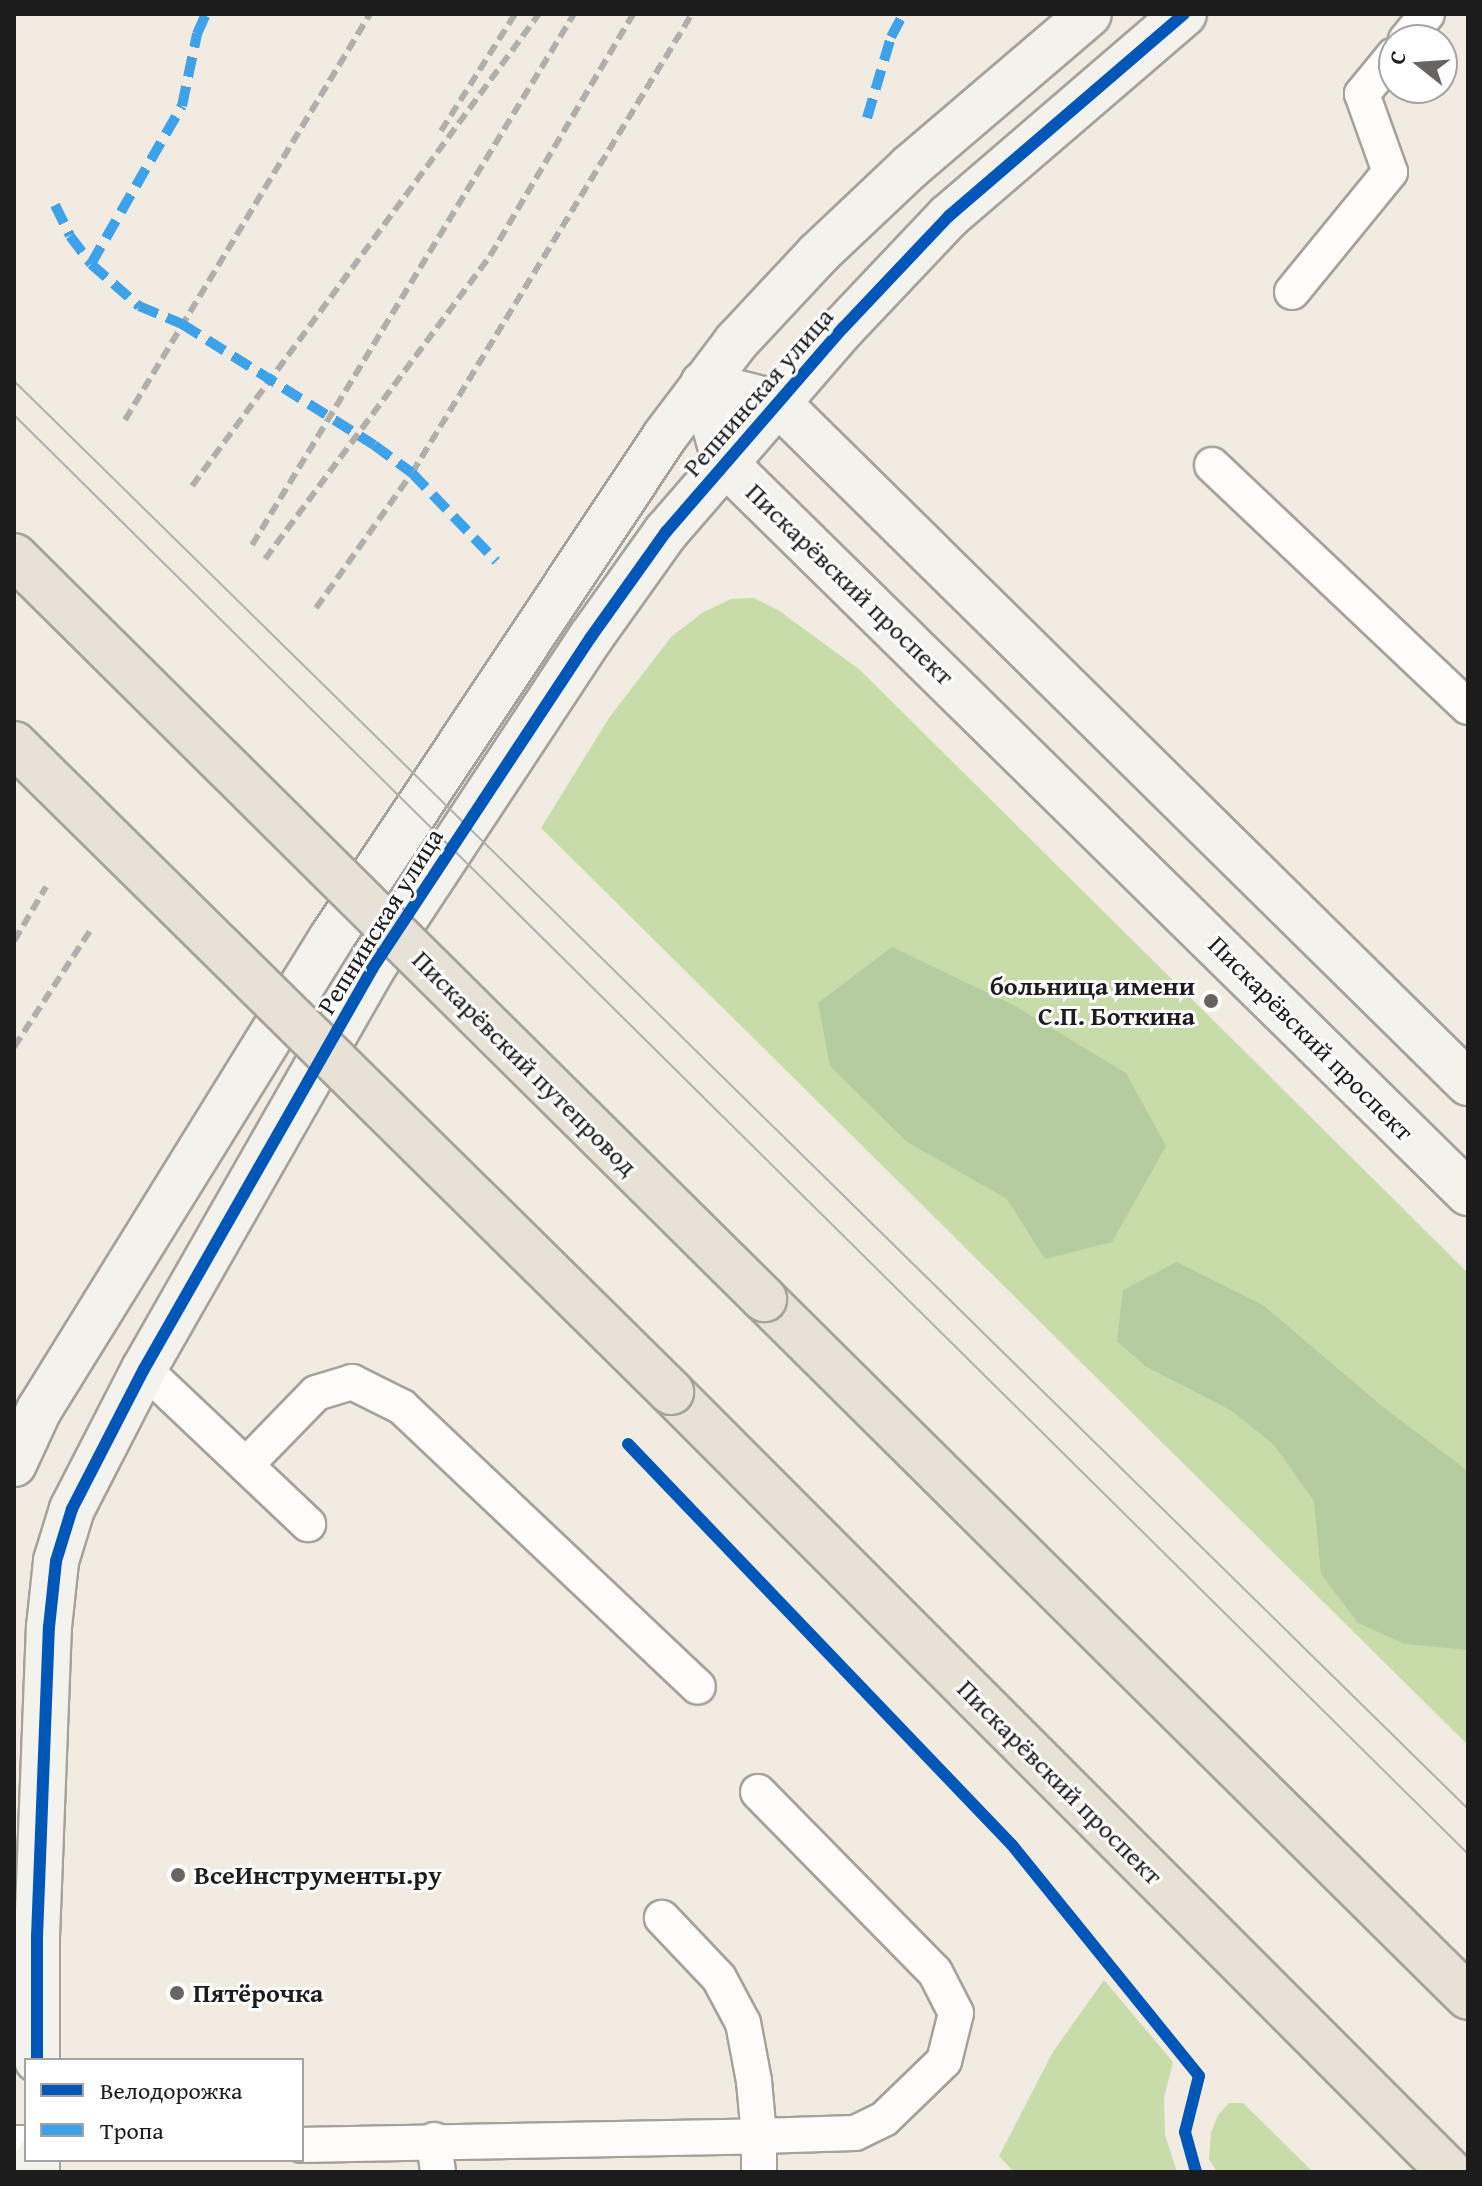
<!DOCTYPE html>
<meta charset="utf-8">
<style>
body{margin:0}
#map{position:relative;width:1482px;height:2186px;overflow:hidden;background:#f1ebe1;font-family:"Gentium Book Plus",serif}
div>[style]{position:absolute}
.green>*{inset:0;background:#c7dca9}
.forest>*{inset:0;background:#b5cca0}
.roads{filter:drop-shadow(2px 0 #a5a19b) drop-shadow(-2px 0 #a5a19b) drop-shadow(0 2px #a5a19b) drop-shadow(0 -2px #a5a19b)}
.lane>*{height:34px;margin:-17px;padding:0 17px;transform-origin:17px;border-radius:17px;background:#fdfcfa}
.secondary>*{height:44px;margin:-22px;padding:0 22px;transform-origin:22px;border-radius:22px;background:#f4f2ec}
.primary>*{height:44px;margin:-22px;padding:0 22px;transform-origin:22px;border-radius:22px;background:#e8e2d6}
.tram>*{height:2px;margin:-1px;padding:0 1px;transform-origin:1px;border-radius:1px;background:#b0afad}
.rail>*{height:6px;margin-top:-3px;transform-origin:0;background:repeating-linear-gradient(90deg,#b0afad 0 12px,transparent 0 18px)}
.bridges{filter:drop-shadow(2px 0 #a5a19b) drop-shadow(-2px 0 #a5a19b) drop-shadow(0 2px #a5a19b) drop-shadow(0 -2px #a5a19b)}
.primary-bridge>*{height:44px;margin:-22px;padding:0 22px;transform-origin:22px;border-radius:22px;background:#e8e2d6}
.quiet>*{height:10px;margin-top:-5px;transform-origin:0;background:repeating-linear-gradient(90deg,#3da2ea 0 20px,transparent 0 30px)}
.cycleway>*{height:12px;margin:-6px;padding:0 6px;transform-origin:6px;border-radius:6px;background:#0057b8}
.dots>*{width:22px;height:22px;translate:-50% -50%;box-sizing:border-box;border:4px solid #fff;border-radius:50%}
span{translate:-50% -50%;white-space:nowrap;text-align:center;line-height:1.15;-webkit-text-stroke:6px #fff;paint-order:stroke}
.street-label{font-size:26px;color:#1c1c1c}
.poi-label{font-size:26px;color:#1c1c1c;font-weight:700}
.right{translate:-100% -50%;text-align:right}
.left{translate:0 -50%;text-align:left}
.frame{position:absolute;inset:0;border:16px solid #1c1c1c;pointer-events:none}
.legend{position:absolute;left:24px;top:2058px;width:280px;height:104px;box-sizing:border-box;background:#fff;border:2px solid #a4a4a4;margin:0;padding:10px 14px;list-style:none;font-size:24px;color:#1c1c1c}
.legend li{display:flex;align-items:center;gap:16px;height:40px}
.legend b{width:40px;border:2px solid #a4a4a4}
.north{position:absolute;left:1378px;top:24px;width:80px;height:80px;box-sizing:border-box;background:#fff;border:2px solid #a4a4a4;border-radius:50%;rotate:287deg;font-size:22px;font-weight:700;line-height:32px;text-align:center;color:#1c1c1c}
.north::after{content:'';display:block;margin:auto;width:28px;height:36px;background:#676461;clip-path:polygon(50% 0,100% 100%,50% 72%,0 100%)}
</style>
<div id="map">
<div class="green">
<i style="clip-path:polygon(754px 598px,778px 610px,860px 670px,1468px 1273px,1468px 1745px,541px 828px,609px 718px,671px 637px,702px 613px,731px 599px)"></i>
<i style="clip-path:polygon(1104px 1980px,1173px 2062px,1164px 2098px,1165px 2135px,1177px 2172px,1014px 2172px,999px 2156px,1053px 2052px)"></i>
<i style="clip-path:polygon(1229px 2103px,1243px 2103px,1313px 2172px,1217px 2172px,1209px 2159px,1211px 2133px,1218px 2115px)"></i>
</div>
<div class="forest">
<i style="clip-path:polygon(892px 947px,1015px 1006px,1126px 1073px,1166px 1146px,1112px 1242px,1045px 1259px,1007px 1199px,907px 1142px,830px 1066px,818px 1003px)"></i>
<i style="clip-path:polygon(1177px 1262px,1263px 1305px,1383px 1407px,1468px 1471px,1468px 1650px,1405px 1644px,1358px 1623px,1321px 1574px,1314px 1501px,1273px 1444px,1232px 1411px,1145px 1366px,1117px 1341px,1123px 1290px)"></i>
</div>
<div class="roads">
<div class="lane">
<i style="left:1406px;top:40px;width:33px;rotate:-51deg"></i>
<i style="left:1292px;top:292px;width:155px;rotate:-50.8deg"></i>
<i style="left:1390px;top:172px;width:83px;rotate:-109.7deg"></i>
<i style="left:1362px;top:94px;width:50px;rotate:-50.6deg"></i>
<i style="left:1212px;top:465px;width:352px;rotate:43.4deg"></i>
<i style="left:144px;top:1369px;width:226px;rotate:43.4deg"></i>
<i style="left:246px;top:1465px;width:100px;rotate:-45.8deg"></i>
<i style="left:316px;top:1393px;width:38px;rotate:-17deg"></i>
<i style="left:352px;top:1382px;width:56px;rotate:26.6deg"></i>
<i style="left:402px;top:1407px;width:407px;rotate:43.4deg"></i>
<i style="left:758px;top:1792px;width:252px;rotate:45.5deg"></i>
<i style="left:935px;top:1972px;width:46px;rotate:62.9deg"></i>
<i style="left:956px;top:2013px;width:49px;rotate:104deg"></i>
<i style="left:944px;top:2061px;width:83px;rotate:136deg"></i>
<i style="left:884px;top:2119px;width:32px;rotate:154deg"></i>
<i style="left:855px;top:2133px;width:96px;rotate:178.2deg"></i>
<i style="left:759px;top:2136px;width:36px;rotate:90deg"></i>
<i style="left:434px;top:2140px;width:32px;rotate:83deg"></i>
<i style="left:14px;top:2143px;width:12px"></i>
<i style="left:302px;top:2145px;width:457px;rotate:-1.1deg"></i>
<i style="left:759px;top:2136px;width:55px;rotate:-95.2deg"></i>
<i style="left:754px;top:2081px;width:59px;rotate:-100.7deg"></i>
<i style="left:743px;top:2023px;width:51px;rotate:-118.1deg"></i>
<i style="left:719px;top:1978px;width:83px;rotate:-133.5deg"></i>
</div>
<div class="secondary">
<i style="left:703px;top:384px;width:82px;rotate:74.4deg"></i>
<i style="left:725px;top:463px;width:1042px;rotate:44.49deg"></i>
<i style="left:703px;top:384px;width:77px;rotate:14.2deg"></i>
<i style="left:778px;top:403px;width:969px;rotate:44.58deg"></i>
<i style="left:14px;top:1464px;width:60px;rotate:-65.2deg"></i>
<i style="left:39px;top:1410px;width:556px;rotate:-58.22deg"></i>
<i style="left:332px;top:937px;width:602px;rotate:-56.39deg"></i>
<i style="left:665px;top:436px;width:118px;rotate:-52.9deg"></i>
<i style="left:736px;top:342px;width:120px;rotate:-47deg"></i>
<i style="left:818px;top:254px;width:127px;rotate:-43.4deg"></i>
<i style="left:910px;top:167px;width:235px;rotate:-40.5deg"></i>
<i style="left:37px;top:2060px;width:123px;rotate:-90deg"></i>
<i style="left:37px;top:1937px;width:310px;rotate:-87.8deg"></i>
<i style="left:49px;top:1627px;width:66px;rotate:-83.9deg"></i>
<i style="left:56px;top:1561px;width:54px;rotate:-72.9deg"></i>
<i style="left:72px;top:1509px;width:157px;rotate:-62.8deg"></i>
<i style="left:144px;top:1369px;width:460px;rotate:-60.3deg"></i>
<i style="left:372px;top:969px;width:398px;rotate:-56.6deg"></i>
<i style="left:591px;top:637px;width:129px;rotate:-54.5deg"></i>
<i style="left:666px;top:532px;width:270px;rotate:-49.1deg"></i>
<i style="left:843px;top:328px;width:154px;rotate:-46.6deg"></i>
<i style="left:949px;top:216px;width:310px;rotate:-40.7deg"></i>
<i style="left:37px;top:2160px;width:12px;rotate:90deg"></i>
</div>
<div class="primary">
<i style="left:764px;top:1299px;width:991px;rotate:44.75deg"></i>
<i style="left:671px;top:1392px;width:1102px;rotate:45.04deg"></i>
</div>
</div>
<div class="tram">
<i style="left:14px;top:381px;width:2038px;rotate:44.48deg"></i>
<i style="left:14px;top:415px;width:2046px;rotate:44.7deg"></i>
</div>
<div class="rail">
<i style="left:441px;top:131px;width:138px;rotate:-57.7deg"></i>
<i style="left:125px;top:420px;width:474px;rotate:-58.9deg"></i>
<i style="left:192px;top:486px;width:586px;rotate:-53.68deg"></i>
<i style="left:252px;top:545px;width:621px;rotate:-58.77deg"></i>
<i style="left:265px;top:559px;width:377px;rotate:-53.4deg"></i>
<i style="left:490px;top:256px;width:281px;rotate:-59.4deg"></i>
<i style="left:316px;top:608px;width:166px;rotate:-54.6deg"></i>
<i style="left:412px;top:473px;width:538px;rotate:-58.62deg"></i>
<i style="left:14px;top:941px;width:63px;rotate:-59.3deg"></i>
<i style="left:14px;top:1047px;width:139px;rotate:-56.8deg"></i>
</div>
<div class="bridges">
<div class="primary-bridge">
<i style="left:14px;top:556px;width:1056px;rotate:44.73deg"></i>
<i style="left:14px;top:744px;width:923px;rotate:44.6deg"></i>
</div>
</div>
<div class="quiet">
<i style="left:867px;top:118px;width:84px;rotate:-73.5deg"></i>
<i style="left:891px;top:37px;width:26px;rotate:-62deg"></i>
<i style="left:55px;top:205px;width:34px;rotate:64deg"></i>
<i style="left:70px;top:236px;width:35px;rotate:53deg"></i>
<i style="left:91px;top:264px;width:64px;rotate:41.2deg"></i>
<i style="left:139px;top:306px;width:47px;rotate:22.7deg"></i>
<i style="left:182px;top:324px;width:227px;rotate:32.2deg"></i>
<i style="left:374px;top:445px;width:47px;rotate:36.4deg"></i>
<i style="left:412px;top:473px;width:122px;rotate:46.3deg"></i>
<i style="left:91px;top:264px;width:182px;rotate:-60.1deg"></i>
<i style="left:182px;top:106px;width:74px;rotate:-78.2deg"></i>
<i style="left:197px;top:34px;width:22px;rotate:-66deg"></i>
</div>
<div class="cycleway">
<i style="left:628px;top:1444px;width:555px;rotate:46.24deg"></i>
<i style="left:1012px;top:1845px;width:297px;rotate:51deg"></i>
<i style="left:1199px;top:2076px;width:58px;rotate:104deg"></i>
<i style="left:1185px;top:2132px;width:41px;rotate:74.6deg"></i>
<i style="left:37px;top:2060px;width:123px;rotate:-90deg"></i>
<i style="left:37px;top:1937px;width:310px;rotate:-87.8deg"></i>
<i style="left:49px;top:1627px;width:66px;rotate:-83.9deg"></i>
<i style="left:56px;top:1561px;width:54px;rotate:-72.9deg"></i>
<i style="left:72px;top:1509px;width:157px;rotate:-62.8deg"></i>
<i style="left:144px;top:1369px;width:460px;rotate:-60.3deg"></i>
<i style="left:372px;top:969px;width:398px;rotate:-56.6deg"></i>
<i style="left:591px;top:637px;width:129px;rotate:-54.5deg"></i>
<i style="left:666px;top:532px;width:270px;rotate:-49.1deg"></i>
<i style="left:843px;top:328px;width:154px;rotate:-46.6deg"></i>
<i style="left:949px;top:216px;width:310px;rotate:-40.7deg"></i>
</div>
<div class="dots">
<i style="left:1211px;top:1001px;background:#676461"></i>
<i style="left:178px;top:1875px;background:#676461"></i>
<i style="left:177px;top:1993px;background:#676461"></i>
</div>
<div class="street-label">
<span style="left:758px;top:392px;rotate:-49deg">Репнинская улица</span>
<span style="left:850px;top:584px;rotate:44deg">Пискарёвский проспект</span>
<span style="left:380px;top:921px;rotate:-58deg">Репнинская улица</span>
<span style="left:1311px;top:1038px;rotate:45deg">Пискарёвский проспект</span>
<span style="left:525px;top:1063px;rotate:45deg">Пискарёвский путепровод</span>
<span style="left:1060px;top:1782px;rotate:45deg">Пискарёвский проспект</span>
</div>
<div class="poi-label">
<span class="right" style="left:1195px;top:1001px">больница имени<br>С.П. Боткина</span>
<span class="left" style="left:194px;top:1875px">ВсеИнструменты.ру</span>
<span class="left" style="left:193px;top:1993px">Пятёрочка</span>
</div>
<div class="frame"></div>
<ul class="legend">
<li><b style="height:10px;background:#0057b8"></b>Велодорожка</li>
<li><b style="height:10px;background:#3da2ea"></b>Тропа</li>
</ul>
<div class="north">С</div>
</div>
